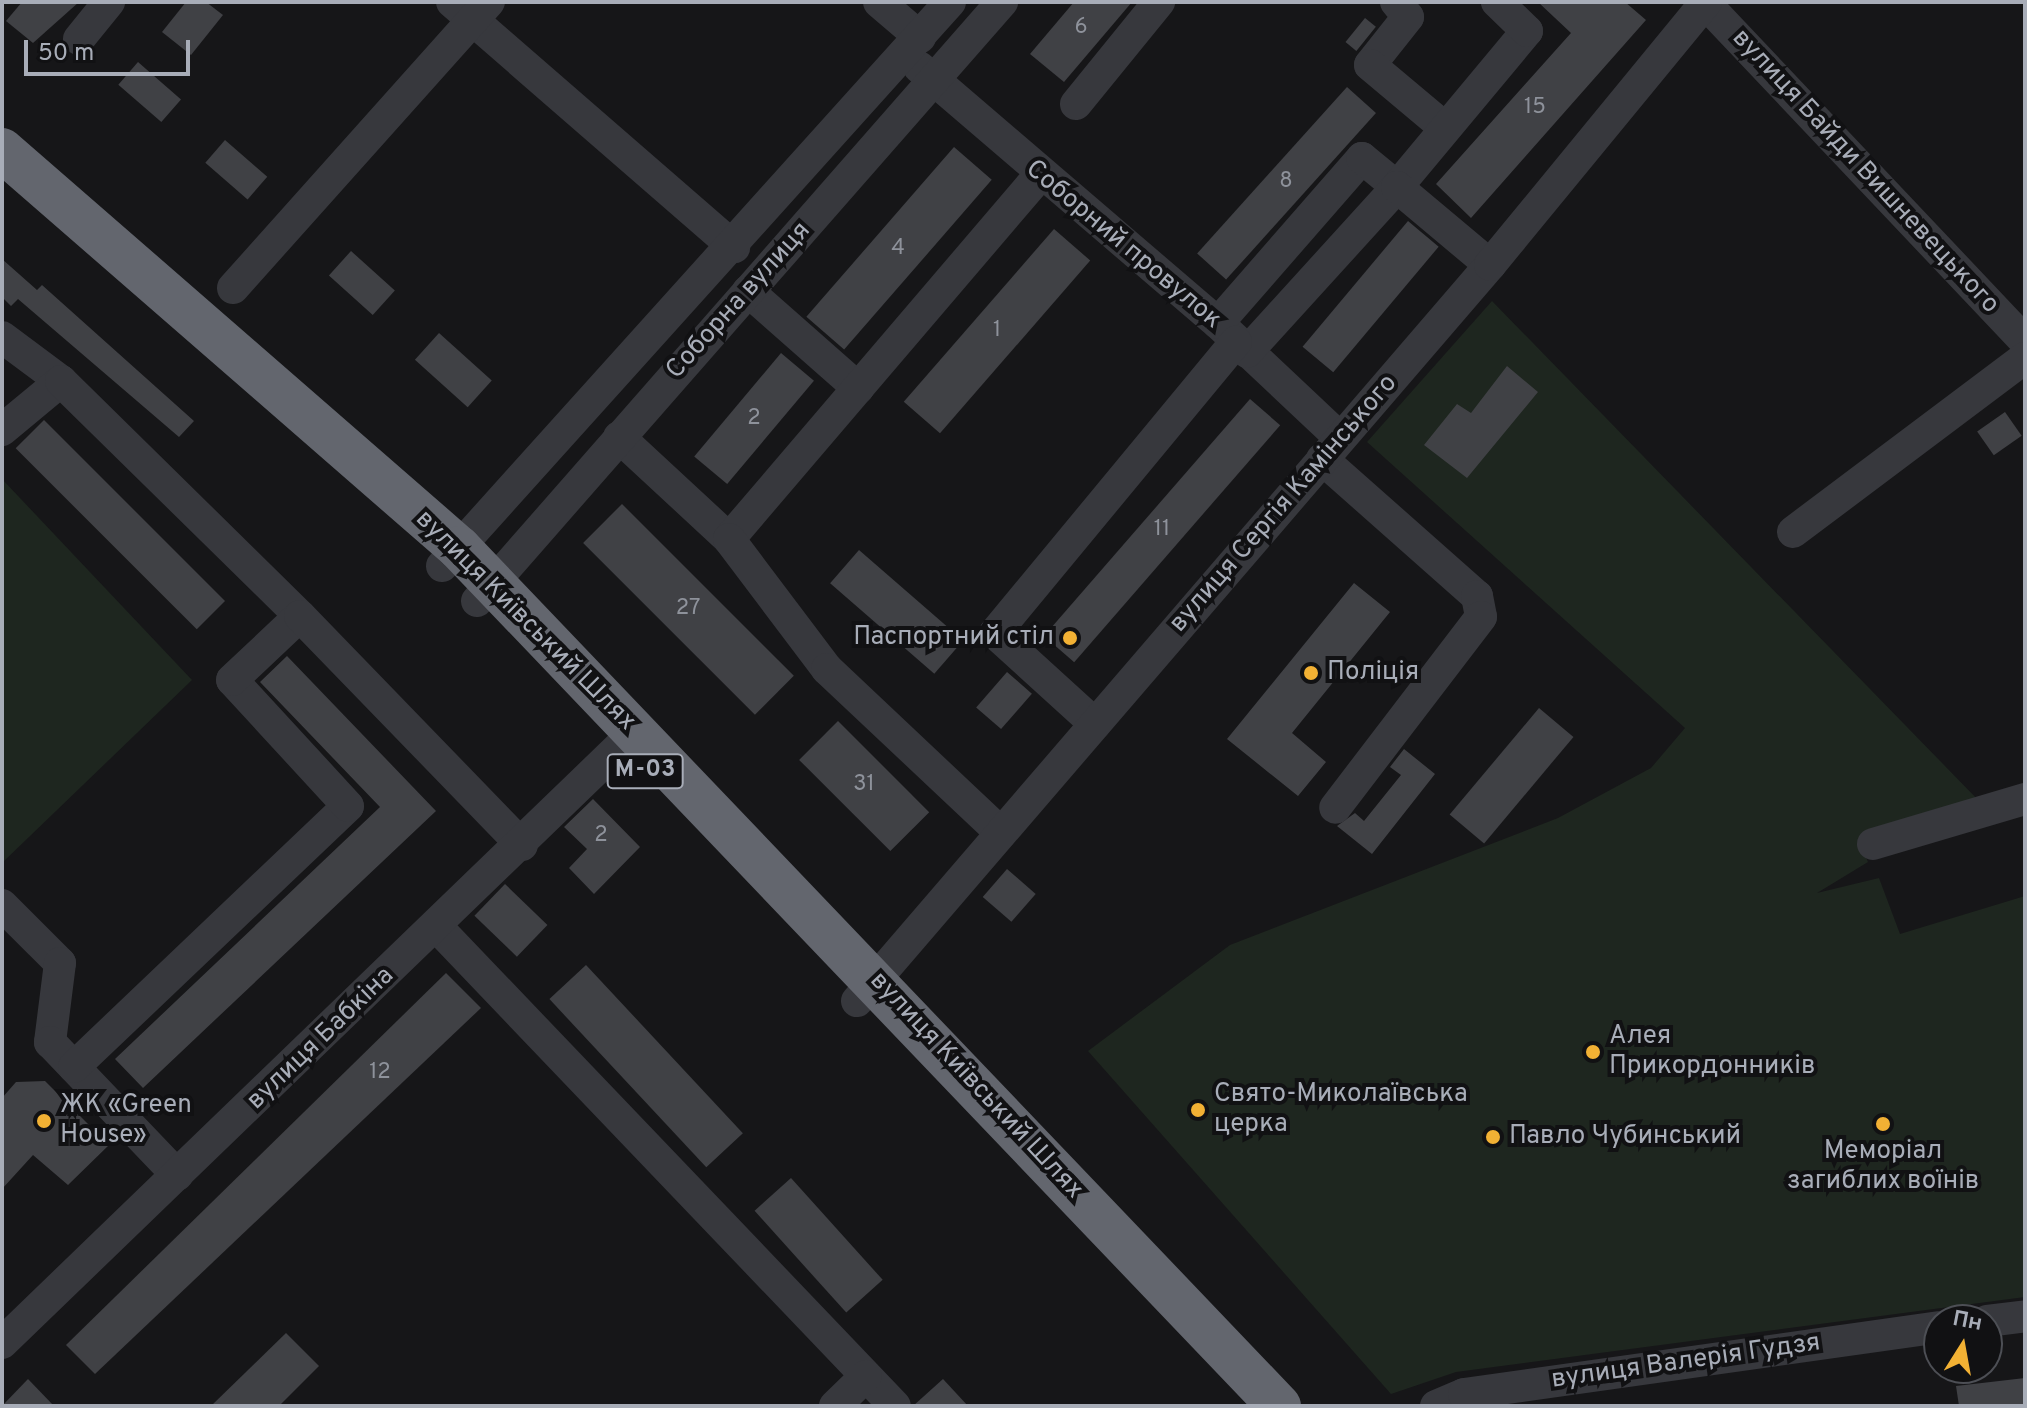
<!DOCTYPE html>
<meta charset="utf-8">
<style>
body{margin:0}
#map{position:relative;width:2027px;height:1408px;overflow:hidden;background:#161618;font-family:Overpass,sans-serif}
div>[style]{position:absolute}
.green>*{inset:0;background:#1e261f}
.building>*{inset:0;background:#404145;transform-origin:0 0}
.minor>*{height:32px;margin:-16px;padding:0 16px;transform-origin:16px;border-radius:16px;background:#37383d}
.highway>*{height:44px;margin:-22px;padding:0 22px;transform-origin:22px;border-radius:22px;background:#63666e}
.dots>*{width:22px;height:22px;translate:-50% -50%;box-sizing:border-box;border:4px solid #111113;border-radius:50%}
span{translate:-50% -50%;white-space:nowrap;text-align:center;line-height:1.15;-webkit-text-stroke:8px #111113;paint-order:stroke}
.number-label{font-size:22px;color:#8e929b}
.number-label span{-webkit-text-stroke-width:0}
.shield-label span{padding:2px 6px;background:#111113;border:2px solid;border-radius:6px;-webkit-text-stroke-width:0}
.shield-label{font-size:24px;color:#a8adb8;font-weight:700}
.street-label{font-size:26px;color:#a8adb8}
.poi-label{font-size:26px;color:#a8adb8}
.right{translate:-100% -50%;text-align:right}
.left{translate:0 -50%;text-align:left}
.frame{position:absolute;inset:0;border:4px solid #a8adb8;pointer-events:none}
.north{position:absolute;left:1923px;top:1304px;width:80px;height:80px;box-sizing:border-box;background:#111113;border:2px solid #4d4f55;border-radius:50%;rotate:11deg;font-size:22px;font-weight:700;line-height:32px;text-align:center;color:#a8adb8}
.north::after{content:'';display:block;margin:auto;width:28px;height:36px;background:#f2b134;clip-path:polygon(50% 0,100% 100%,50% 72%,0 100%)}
.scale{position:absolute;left:24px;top:40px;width:166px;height:36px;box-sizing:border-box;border:4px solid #a8adb8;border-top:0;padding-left:10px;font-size:24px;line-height:28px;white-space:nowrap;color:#a8adb8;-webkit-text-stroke:6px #111113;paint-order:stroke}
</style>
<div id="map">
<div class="green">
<i style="clip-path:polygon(1492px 301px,1982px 804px,1859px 841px,1868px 862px,1817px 893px,1879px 878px,1900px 934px,2025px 896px,2025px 1297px,1456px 1372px,1391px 1394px,1088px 1051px,1230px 945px,1558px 818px,1651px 768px,1685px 728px,1367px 442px)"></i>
<i style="clip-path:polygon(2px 479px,192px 680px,2px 863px)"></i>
</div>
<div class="building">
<i style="clip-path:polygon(22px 2px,79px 2px,33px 43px,6px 21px)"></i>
<i style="clip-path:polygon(186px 2px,206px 2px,223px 15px,191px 55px,162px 32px)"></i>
<i style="clip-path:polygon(1074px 2px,1132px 2px,1064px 82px,1030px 54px)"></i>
<i style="clip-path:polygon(1538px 2px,1625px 2px,1646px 20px,1471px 218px,1436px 184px,1571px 33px)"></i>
<i style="left:1365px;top:18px;width:14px;height:31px;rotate:39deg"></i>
<i style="left:138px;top:62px;width:57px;height:30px;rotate:41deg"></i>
<i style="left:1347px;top:87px;width:39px;height:224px;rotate:42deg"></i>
<i style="left:225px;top:140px;width:56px;height:30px;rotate:41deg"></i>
<i style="left:954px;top:147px;width:50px;height:225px;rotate:41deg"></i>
<i style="left:1408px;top:221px;width:40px;height:164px;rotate:40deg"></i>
<i style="left:1054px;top:229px;width:48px;height:229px;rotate:41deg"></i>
<i style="left:351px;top:251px;width:59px;height:33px;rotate:42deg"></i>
<i style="clip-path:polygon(2px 259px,37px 290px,42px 285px,194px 421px,179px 437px,18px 299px,11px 306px,2px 297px)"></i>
<i style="left:439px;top:333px;width:71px;height:36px;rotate:42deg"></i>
<i style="left:781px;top:353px;width:43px;height:135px;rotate:40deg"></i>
<i style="clip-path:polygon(1507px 366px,1538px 392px,1467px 478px,1424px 445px,1457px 404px,1471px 413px)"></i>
<i style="left:1250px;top:399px;width:40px;height:314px;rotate:41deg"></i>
<i style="left:2005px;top:412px;width:29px;height:34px;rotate:55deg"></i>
<i style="left:44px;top:420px;width:256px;height:40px;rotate:45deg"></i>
<i style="left:622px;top:504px;width:243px;height:55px;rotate:45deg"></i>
<i style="left:859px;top:550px;width:138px;height:44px;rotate:41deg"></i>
<i style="clip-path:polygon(1354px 583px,1390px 612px,1292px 733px,1326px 762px,1298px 796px,1227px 739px)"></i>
<i style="clip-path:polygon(287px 656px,436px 811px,143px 1088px,115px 1059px,380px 807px,260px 682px)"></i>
<i style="left:1007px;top:672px;width:33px;height:47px;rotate:41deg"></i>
<i style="left:1539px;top:708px;width:45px;height:139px;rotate:40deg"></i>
<i style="left:838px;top:721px;width:129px;height:55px;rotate:45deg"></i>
<i style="clip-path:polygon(1404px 749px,1435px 774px,1372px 854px,1337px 826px,1355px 813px,1364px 821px,1401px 775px,1390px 767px)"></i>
<i style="clip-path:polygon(593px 799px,640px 847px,594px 894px,569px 868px,587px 849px,564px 827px)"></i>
<i style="left:1007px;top:869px;width:38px;height:37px;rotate:41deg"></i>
<i style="left:505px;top:884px;width:59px;height:44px;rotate:44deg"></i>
<i style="left:586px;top:965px;width:230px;height:50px;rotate:47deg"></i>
<i style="clip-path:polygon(446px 973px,481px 1008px,95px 1374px,66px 1345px)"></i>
<i style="clip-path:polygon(45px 1081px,109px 1145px,68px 1185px,33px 1155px,2px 1189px,2px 1098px,16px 1082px)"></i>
<i style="left:791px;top:1178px;width:137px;height:49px;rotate:48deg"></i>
<i style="clip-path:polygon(286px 1333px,319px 1366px,279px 1406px,211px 1406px)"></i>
<i style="clip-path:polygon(2025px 1378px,2025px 1406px,1959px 1406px,1956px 1386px)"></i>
<i style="clip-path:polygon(28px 1379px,54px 1406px,2px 1406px)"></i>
<i style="clip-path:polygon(943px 1379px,968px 1406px,913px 1406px)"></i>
</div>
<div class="minor">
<i style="left:452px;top:2px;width:374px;rotate:41deg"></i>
<i style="left:879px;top:2px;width:54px;rotate:40.5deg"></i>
<i style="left:1396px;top:2px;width:19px;rotate:51deg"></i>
<i style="left:1408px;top:17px;width:61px;rotate:128.4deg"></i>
<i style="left:1370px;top:65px;width:98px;rotate:40deg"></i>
<i style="left:1705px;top:3px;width:465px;rotate:46.6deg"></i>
<i style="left:79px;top:39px;width:48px;rotate:-51deg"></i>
<i style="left:919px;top:67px;width:394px;rotate:40.6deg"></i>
<i style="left:1218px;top:323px;width:168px;rotate:43.3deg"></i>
<i style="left:1076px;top:104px;width:132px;rotate:-50.9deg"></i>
<i style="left:233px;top:288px;width:384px;rotate:-48.2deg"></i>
<i style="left:748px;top:291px;width:147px;rotate:41.4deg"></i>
<i style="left:1218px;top:323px;width:219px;rotate:-48.9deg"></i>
<i style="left:1362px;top:158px;width:45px;rotate:39.6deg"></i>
<i style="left:1397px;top:187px;width:203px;rotate:-50.2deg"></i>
<i style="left:1527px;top:31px;width:42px;rotate:-136deg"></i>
<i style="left:2px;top:337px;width:74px;rotate:36.7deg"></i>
<i style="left:61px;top:381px;width:77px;rotate:140.3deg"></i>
<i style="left:1247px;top:352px;width:223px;rotate:-47.7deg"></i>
<i style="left:1397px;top:187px;width:121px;rotate:40deg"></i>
<i style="left:61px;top:381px;width:335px;rotate:44.5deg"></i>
<i style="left:619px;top:437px;width:150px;rotate:42.8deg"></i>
<i style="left:729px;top:539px;width:479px;rotate:-49.5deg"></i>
<i style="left:1322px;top:459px;width:207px;rotate:41.5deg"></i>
<i style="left:1477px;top:596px;width:21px;rotate:79deg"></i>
<i style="left:1481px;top:617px;width:240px;rotate:127.4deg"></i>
<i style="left:1793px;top:532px;width:290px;rotate:-36.9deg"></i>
<i style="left:729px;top:539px;width:163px;rotate:53deg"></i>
<i style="left:827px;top:669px;width:239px;rotate:43.3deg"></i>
<i style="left:442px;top:566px;width:759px;rotate:-47.99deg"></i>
<i style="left:477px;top:601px;width:797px;rotate:-48.77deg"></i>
<i style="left:1095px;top:724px;width:135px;rotate:-137.7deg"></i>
<i style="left:995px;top:633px;width:378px;rotate:-50.4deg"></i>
<i style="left:1873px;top:844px;width:159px;rotate:-16.5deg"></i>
<i style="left:2px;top:905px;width:82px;rotate:45deg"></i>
<i style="left:60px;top:963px;width:80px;rotate:97.2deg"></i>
<i style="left:50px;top:1042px;width:184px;rotate:46.3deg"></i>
<i style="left:438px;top:928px;width:661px;rotate:46.29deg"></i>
<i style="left:857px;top:1001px;width:971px;rotate:-49.3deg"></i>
<i style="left:1490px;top:265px;width:340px;rotate:-50.6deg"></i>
<i style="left:74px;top:1067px;width:378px;rotate:-43.6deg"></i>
<i style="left:348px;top:806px;width:171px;rotate:-132.6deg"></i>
<i style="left:232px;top:680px;width:93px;rotate:-43.3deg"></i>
<i style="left:300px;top:616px;width:319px;rotate:45.9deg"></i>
<i style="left:1987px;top:1321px;width:38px;rotate:-7deg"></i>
<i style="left:2px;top:1343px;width:881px;rotate:-43.99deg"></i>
<i style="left:835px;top:1406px;width:43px;rotate:-44.1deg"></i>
<i style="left:1436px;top:1406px;width:30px;rotate:-23deg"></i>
<i style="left:1464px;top:1394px;width:480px;rotate:-8deg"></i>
</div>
<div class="highway">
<i style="left:2px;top:150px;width:606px;rotate:41.05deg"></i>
<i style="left:459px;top:548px;width:1187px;rotate:46.3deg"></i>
</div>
<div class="dots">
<i style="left:1070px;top:638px;background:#f2b134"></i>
<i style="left:1311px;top:673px;background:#f2b134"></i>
<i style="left:1593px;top:1052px;background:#f2b134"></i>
<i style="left:1198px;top:1110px;background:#f2b134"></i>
<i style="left:44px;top:1121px;background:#f2b134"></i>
<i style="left:1883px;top:1124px;background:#f2b134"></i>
<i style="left:1493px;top:1137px;background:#f2b134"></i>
</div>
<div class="number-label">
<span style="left:1081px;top:28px">6</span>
<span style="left:1535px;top:108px">15</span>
<span style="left:1286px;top:182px">8</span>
<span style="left:898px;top:249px">4</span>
<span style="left:997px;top:331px">1</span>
<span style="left:754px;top:419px">2</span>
<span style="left:1162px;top:530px">11</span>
<span style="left:688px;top:609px">27</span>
<span style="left:864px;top:785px">31</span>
<span style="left:601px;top:836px">2</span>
<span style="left:380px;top:1073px">12</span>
</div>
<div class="shield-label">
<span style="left:645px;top:771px">М-03</span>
</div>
<div class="street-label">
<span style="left:1865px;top:172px;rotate:47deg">вулиця Байди Вишневецького</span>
<span style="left:1123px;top:245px;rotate:40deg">Соборний провулок</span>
<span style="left:739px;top:301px;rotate:-48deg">Соборна вулиця</span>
<span style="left:1284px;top:504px;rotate:-49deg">вулиця Сергія Камінського</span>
<span style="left:525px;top:621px;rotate:45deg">вулиця Київський Шлях</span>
<span style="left:321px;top:1039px;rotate:-44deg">вулиця Бабкіна</span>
<span style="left:976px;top:1086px;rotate:47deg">вулиця Київський Шлях</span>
<span style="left:1686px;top:1362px;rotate:-8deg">вулиця Валерія Гудзя</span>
</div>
<div class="poi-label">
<span class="right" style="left:1054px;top:638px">Паспортний стіл</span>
<span class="left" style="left:1327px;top:673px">Поліція</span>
<span class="left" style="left:1609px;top:1052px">Алея<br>Прикордонників</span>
<span class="left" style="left:1214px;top:1110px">Свято-Миколаївська<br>церка</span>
<span class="left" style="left:60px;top:1121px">ЖК «Green<br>House»</span>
<span class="left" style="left:1509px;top:1137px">Павло Чубинський</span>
<span style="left:1883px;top:1167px">Меморіал<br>загиблих воїнів</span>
</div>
<div class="frame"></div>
<div class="north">Пн</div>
<div class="scale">50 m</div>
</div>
